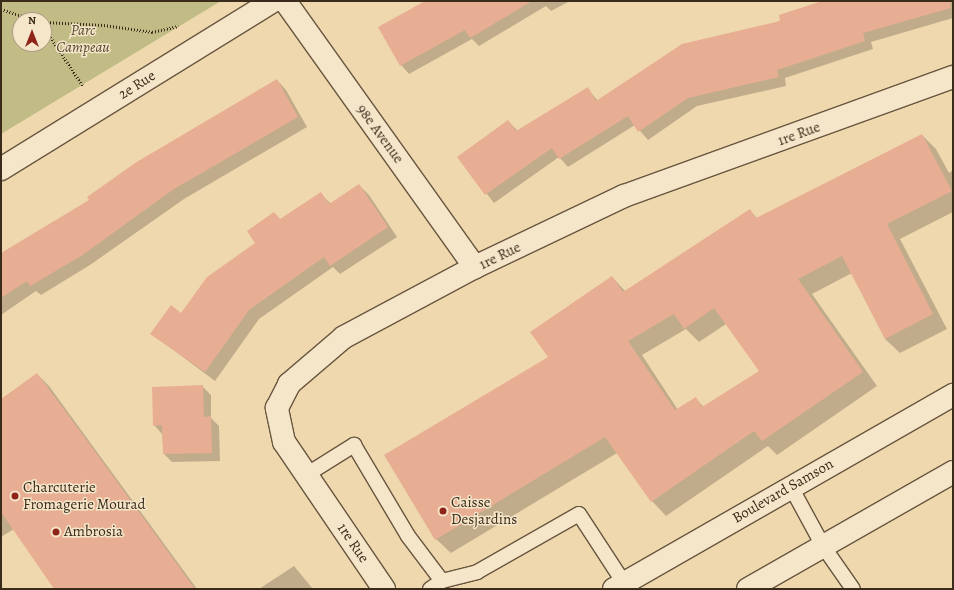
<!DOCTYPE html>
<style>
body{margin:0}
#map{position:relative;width:954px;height:590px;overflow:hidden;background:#f0d8ae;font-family:Alegreya,serif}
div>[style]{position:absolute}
.green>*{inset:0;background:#c1bc85}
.shadow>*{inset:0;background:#0003}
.building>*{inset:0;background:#e8ae93}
.path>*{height:2.5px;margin-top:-1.25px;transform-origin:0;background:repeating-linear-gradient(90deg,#3a2b1a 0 1px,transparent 0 3px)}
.roads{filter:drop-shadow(1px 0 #68563f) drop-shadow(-1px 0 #68563f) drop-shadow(0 1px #68563f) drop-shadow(0 -1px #68563f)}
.lane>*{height:14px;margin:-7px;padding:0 7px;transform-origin:7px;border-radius:7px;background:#f5e6ca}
.street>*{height:22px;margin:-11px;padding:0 11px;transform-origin:11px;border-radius:11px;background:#f5e6ca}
.secondary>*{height:22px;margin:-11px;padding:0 11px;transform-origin:11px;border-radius:11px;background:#f5e6ca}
.dots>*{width:11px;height:11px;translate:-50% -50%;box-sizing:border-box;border:2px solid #f5e6ca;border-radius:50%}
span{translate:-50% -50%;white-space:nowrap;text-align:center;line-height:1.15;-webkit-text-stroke:3px #f5e6ca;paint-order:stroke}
.park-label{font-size:15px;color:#55482f;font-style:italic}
.street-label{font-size:15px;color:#3a2b1a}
.poi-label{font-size:15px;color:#3a2b1a}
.left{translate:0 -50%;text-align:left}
.frame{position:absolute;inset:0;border:2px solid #3a2b1a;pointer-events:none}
.north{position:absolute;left:12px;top:12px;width:40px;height:40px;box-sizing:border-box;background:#f5e6ca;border:1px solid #aa9b84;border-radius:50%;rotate:0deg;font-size:11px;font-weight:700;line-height:16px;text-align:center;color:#3a2b1a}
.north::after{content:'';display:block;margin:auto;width:14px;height:18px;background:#8f2418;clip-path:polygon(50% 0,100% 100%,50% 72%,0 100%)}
</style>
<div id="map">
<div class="green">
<i style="clip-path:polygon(evenodd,1px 1px,221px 1px,1px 134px,1px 1px,20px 20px,44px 20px,44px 44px,20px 44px,20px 20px)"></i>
</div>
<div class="shadow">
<i style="clip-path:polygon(442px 1px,570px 1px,551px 11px,546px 6px,479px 46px,472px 39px,409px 74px,401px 65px,380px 27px)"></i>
<i style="clip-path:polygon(825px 1px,953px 1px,953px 18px,871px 42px,873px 49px,785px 78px,786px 86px,697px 106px,648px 140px,635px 125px,568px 167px,559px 157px,494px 203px,458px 157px,508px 121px,518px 131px,587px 88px,598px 101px)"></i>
<i style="clip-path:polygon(277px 80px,286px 90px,307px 127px,184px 199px,90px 265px,41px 295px,36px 291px,1px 315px,1px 254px,91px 200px)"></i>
<i style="clip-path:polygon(evenodd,922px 135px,936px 149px,949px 173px,953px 170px,953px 212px,900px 239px,947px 329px,900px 353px,885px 339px,852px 273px,812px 294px,877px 386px,777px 455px,768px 446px,666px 516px,652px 501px,617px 453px,451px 553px,436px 539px,549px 357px,612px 277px,626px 292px,750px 211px,758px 219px,922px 135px,726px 324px,760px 371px,704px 407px,695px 398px,678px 410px,642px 355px,686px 329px,699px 342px,726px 324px)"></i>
<i style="clip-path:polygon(359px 185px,369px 195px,397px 237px,340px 274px,333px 267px,259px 319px,215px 381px,152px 334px,182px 314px,256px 244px,274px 213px,281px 220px,321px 194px,331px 204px)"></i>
<i style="clip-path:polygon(37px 374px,49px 386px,197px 589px,56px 589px,14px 529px,1px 537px,1px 400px)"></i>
<i style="clip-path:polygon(202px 386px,211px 395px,211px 418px,219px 426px,220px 461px,172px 462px,164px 454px,162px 434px,154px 425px)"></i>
<i style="clip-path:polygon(294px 566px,313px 589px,259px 589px)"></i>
</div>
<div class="building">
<i style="clip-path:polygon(425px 1px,532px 1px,470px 38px,465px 30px,400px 66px,378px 27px)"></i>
<i style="clip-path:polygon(822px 1px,950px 1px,951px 8px,863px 33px,865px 41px,777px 70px,779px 77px,688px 98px,638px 132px,628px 116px,559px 159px,552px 148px,485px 195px,457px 157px,508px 120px,516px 131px,588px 87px,596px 101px,682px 44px,780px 21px,779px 15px)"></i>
<i style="clip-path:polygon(277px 79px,298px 117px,174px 189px,81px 256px,30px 286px,27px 281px,1px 298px,1px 253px,89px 200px,87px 197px,135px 163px)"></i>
<i style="clip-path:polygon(evenodd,922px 134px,952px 191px,887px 224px,933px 314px,885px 339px,842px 256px,798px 279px,863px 372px,762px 441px,754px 431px,651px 502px,605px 437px,435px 540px,384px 455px,548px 357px,530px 332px,612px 276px,623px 292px,750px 209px,756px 218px,922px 134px,714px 308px,759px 371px,702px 407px,696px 397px,675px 410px,628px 341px,674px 314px,684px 329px,714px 308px)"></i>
<i style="clip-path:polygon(359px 184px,388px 227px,330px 266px,324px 257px,249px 310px,205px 372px,150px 334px,171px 305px,181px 313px,207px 277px,255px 243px,247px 231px,274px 212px,280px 219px,321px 192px,329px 204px)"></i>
<i style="clip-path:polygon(37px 373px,88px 442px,195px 589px,54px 589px,1px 512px,1px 399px)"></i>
<i style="clip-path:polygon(203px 385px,204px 417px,211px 416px,212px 453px,163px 454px,162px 425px,153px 426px,152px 387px)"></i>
</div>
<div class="path">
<i style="left:1px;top:9px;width:35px;rotate:18deg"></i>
<i style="left:44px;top:22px;width:60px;rotate:2.9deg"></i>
<i style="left:104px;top:25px;width:49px;rotate:8.3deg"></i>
<i style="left:152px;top:32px;width:27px;rotate:-13deg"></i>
<i style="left:44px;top:27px;width:71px;rotate:56.5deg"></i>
</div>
<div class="roads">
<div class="lane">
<i style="left:306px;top:475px;width:57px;rotate:-32deg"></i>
<i style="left:354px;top:445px;width:106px;rotate:59.3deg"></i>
<i style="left:408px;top:536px;width:56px;rotate:52.9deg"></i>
<i style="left:791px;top:487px;width:67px;rotate:61.5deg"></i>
<i style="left:823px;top:546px;width:52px;rotate:55.1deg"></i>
<i style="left:430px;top:589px;width:14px;rotate:-34deg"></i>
<i style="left:442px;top:581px;width:36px;rotate:-14deg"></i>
<i style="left:477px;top:572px;width:117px;rotate:-29.6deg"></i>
<i style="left:579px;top:514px;width:82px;rotate:56.9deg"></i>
</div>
<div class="street">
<i style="left:285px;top:1px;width:327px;rotate:54.5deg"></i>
<i style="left:1px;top:169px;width:320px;rotate:-31.7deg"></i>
<i style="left:384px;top:589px;width:178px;rotate:-124.2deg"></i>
<i style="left:284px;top:442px;width:35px;rotate:-102deg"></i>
<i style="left:277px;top:408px;width:27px;rotate:-63deg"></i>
<i style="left:289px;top:384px;width:72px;rotate:-40.5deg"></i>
<i style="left:344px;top:337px;width:149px;rotate:-28.1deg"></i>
<i style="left:475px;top:267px;width:165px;rotate:-25.5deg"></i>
<i style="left:624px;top:196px;width:350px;rotate:-19.9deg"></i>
</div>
<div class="secondary">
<i style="left:614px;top:589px;width:391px;rotate:-29.8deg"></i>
<i style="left:748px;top:589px;width:236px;rotate:-29.7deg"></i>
</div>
</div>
<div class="dots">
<i style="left:15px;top:496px;background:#8f2418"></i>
<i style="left:443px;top:511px;background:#8f2418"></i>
<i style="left:56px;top:532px;background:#8f2418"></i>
</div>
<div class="park-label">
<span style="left:83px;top:39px">Parc<br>Campeau</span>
</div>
<div class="street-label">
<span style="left:137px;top:85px;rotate:-32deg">2e Rue</span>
<span style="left:380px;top:134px;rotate:54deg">98e Avenue</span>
<span style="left:799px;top:134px;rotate:-20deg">1re Rue</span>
<span style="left:500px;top:256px;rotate:-26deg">1re Rue</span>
<span style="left:783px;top:491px;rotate:-30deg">Boulevard Samson</span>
<span style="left:353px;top:543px;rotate:56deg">1re Rue</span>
</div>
<div class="poi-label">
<span class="left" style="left:23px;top:496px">Charcuterie<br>Fromagerie Mourad</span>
<span class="left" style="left:451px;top:511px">Caisse<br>Desjardins</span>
<span class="left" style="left:64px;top:532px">Ambrosia</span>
</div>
<div class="frame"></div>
<div class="north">N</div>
</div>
